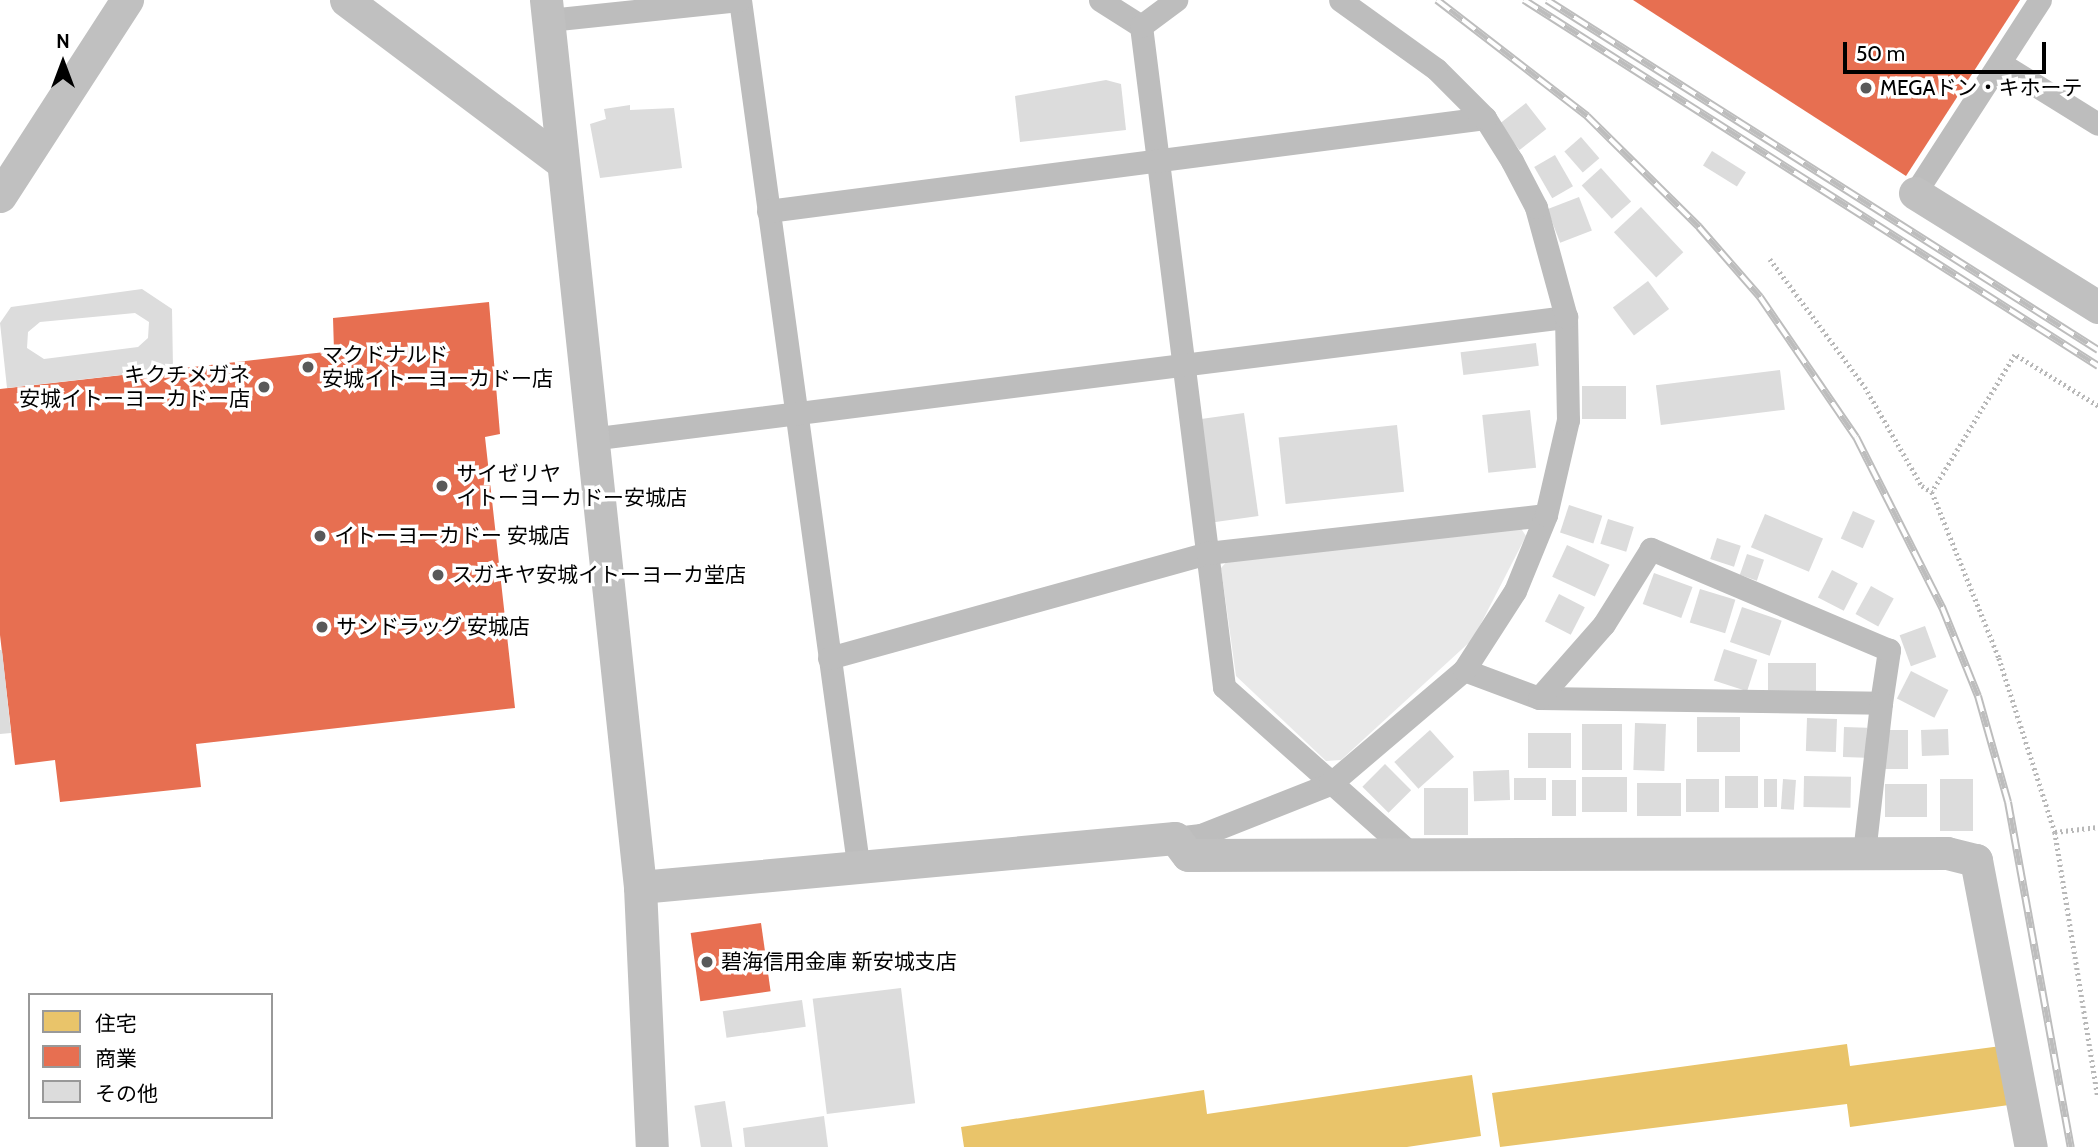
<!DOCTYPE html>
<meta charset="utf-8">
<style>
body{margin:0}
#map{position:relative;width:2098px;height:1147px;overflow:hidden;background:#fff;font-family:Cabin,"Noto Sans JP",sans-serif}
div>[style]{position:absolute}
.green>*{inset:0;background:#e9e9e9}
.homes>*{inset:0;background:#e9c46a}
.shops>*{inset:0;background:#e76f51;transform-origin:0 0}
.building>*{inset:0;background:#dcdcdc;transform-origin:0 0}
.path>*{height:4.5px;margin-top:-2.25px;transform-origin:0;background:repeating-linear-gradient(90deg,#b8b8b8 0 2px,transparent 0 5.5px)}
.street>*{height:23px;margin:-11.5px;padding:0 11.5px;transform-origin:11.5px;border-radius:11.5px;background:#bdbdbd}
.secondary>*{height:33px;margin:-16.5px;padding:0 16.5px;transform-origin:16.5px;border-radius:16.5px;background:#c0c0c0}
.rail>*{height:8px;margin-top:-4px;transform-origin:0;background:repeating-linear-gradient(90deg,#fff 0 16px,#bdbdbd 0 32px);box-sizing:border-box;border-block:2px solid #bdbdbd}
.dots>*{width:19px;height:19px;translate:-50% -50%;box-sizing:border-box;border:4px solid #fff;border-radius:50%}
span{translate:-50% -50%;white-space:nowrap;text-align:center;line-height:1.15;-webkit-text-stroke:7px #fff;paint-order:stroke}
.poi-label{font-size:21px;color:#000}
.left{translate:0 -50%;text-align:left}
.right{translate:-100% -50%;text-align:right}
.legend{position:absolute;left:28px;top:993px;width:245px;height:126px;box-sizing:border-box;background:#fff;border:2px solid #999;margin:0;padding:9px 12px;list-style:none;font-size:21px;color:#000}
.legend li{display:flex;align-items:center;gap:14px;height:35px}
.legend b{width:35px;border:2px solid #999}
.north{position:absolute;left:28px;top:28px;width:70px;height:70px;-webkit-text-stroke:5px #fff;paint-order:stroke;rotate:0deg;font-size:19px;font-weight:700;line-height:28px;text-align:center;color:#000}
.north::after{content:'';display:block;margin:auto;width:24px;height:32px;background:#000;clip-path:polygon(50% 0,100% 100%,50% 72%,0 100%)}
.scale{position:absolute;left:1843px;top:42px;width:203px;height:32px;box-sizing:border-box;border:4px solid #000;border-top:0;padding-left:9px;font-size:21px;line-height:24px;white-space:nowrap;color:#000;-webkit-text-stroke:5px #fff;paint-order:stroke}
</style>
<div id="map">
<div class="green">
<i style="clip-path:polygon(1518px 524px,1526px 536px,1473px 639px,1341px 760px,1326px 761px,1236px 676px,1221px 568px,1232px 556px)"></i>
</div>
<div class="homes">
<i style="clip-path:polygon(1847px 1044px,1850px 1066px,2001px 1046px,2009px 1105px,1850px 1127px,1847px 1104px,1500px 1147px,1492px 1093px)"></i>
<i style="clip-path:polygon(1472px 1075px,1481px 1136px,1407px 1147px,964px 1147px,961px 1127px,1204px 1090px,1207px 1114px)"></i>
</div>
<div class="shops">
<i style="clip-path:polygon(1633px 0,2020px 0,1906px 176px)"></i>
<i style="clip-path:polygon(489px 302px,500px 434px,485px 437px,515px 708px,196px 744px,201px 787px,60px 802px,55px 760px,15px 765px,0 635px,0 389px,334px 351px,333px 318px)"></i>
<i style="left:761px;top:923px;width:69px;height:71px;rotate:82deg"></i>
</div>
<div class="building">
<i style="clip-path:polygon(1106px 80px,1121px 84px,1126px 130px,1020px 142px,1015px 96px)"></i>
<i style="left:1526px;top:103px;width:33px;height:34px;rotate:52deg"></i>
<i style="clip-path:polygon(630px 105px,630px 110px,674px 108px,682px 168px,600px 178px,590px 124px,606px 119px,604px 109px)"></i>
<i style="left:1581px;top:137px;width:28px;height:22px;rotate:49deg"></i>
<i style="left:1712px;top:151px;width:40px;height:17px;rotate:32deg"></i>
<i style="left:1555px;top:155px;width:36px;height:24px;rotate:60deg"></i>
<i style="left:1601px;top:168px;width:45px;height:26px;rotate:48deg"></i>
<i style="left:1579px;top:197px;width:36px;height:34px;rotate:69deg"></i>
<i style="left:1641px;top:207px;width:62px;height:37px;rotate:47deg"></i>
<i style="left:1648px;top:281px;width:35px;height:44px;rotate:53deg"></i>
<i style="clip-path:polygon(evenodd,142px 289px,172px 309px,173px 369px,7px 388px,0 323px,11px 307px,142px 289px,135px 313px,149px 322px,148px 338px,138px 347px,44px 359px,27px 348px,28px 332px,40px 322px,135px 313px)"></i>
<i style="left:1536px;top:343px;width:23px;height:76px;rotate:83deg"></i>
<i style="left:1780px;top:370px;width:40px;height:125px;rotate:83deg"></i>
<i style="left:1582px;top:386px;width:44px;height:33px"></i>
<i style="left:1530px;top:410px;width:58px;height:48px;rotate:84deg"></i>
<i style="left:1244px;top:413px;width:104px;height:47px;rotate:82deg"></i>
<i style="left:1397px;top:425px;width:67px;height:119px;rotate:84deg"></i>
<i style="left:1569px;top:505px;width:35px;height:29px;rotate:18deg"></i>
<i style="left:1853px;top:511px;width:24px;height:30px;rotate:24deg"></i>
<i style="left:1765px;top:514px;width:63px;height:36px;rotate:23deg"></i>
<i style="left:1608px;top:519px;width:27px;height:26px;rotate:17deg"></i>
<i style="left:1717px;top:538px;width:25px;height:22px;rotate:18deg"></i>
<i style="left:1567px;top:545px;width:47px;height:35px;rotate:25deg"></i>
<i style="left:1747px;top:554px;width:18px;height:22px;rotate:19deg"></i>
<i style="left:1832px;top:570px;width:29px;height:31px;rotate:27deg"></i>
<i style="left:1654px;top:573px;width:41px;height:33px;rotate:20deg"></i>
<i style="left:1871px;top:586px;width:26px;height:32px;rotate:29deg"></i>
<i style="left:1700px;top:589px;width:37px;height:35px;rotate:17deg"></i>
<i style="left:1559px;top:594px;width:29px;height:31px;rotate:27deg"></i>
<i style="left:1742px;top:607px;width:42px;height:37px;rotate:19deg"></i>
<i style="left:1925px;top:626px;width:33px;height:27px;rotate:70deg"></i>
<i style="left:1724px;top:649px;width:35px;height:33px;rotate:18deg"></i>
<i style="clip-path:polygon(0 650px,2px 650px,11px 733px,0 734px)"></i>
<i style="left:1768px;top:663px;width:48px;height:30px"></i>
<i style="left:1911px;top:671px;width:42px;height:31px;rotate:27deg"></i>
<i style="left:1697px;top:717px;width:43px;height:35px"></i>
<i style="left:1807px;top:718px;width:30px;height:33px;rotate:2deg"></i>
<i style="left:1635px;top:723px;width:31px;height:47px;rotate:2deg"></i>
<i style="left:1582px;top:724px;width:40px;height:46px"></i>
<i style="left:1844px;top:727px;width:23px;height:30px;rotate:2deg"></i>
<i style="left:1948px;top:729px;width:26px;height:27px;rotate:88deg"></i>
<i style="left:1430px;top:730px;width:36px;height:48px;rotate:48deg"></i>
<i style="left:1884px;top:730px;width:24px;height:39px"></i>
<i style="left:1528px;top:733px;width:43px;height:35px"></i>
<i style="left:1385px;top:764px;width:37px;height:32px;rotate:45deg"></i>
<i style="left:1509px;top:770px;width:30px;height:36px;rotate:88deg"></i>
<i style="left:1725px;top:776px;width:33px;height:32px"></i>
<i style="left:1804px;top:776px;width:47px;height:31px;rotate:1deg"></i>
<i style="left:1582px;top:777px;width:45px;height:35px"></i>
<i style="left:1514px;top:778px;width:32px;height:22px"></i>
<i style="left:1686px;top:779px;width:33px;height:33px"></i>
<i style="left:1764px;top:779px;width:13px;height:28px"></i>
<i style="left:1783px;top:779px;width:13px;height:30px;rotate:4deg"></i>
<i style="left:1940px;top:779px;width:33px;height:52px"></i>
<i style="left:1552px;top:780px;width:24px;height:36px"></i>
<i style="left:1681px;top:783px;width:33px;height:44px;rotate:90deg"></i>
<i style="left:1885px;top:784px;width:42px;height:33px"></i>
<i style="left:1424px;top:788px;width:44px;height:47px"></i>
<i style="left:901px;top:988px;width:116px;height:89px;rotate:83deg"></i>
<i style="left:802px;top:1000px;width:27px;height:80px;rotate:82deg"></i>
<i style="left:725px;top:1101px;width:47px;height:31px;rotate:81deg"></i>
<i style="clip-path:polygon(824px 1116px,828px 1147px,745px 1147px,743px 1128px)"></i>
</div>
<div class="path">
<i style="left:1770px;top:259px;width:159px;rotate:53.4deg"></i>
<i style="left:1865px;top:387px;width:114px;rotate:60.1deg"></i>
<i style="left:1922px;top:486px;width:12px;rotate:31deg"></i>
<i style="left:2098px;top:406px;width:97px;rotate:-148.4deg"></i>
<i style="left:2015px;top:355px;width:160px;rotate:121.2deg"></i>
<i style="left:1932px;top:492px;width:179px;rotate:68deg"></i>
<i style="left:1999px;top:658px;width:183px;rotate:72.2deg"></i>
<i style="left:2055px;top:832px;width:268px;rotate:80.8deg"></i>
<i style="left:2055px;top:832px;width:43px;rotate:-6.6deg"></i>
</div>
<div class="street">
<i style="left:740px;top:0;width:872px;rotate:82.22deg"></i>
<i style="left:1100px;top:0;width:49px;rotate:32.4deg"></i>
<i style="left:549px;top:20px;width:191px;rotate:-6deg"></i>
<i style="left:1141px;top:26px;width:666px;rotate:82.84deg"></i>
<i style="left:1224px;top:687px;width:246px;rotate:41.7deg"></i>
<i style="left:1141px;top:26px;width:44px;rotate:-36.6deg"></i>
<i style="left:2000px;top:63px;width:115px;rotate:31.9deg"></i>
<i style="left:1915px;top:193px;width:230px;rotate:-57.1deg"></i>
<i style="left:768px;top:211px;width:723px;rotate:-7.39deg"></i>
<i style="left:590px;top:439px;width:984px;rotate:-7.13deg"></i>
<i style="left:829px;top:658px;width:392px;rotate:-15.5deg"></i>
<i style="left:1207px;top:553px;width:341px;rotate:-6.4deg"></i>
<i style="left:1464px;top:670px;width:80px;rotate:20.5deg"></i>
<i style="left:1539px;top:698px;width:342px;rotate:0.8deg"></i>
<i style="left:1881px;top:703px;width:54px;rotate:-81.4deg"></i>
<i style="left:1889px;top:650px;width:259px;rotate:-157deg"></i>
<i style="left:1651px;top:549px;width:89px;rotate:122.1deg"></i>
<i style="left:1604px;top:624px;width:98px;rotate:131.3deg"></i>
<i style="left:1175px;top:838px;width:26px;rotate:-7deg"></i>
<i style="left:1201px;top:835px;width:139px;rotate:-21.6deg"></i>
<i style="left:1330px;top:784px;width:176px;rotate:-40.4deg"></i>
<i style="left:1464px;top:670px;width:94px;rotate:-57.2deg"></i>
<i style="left:1515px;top:591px;width:82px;rotate:-67.8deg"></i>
<i style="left:1546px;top:515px;width:98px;rotate:-77deg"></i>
<i style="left:1568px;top:420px;width:103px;rotate:-91.1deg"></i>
<i style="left:1566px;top:317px;width:114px;rotate:-105.3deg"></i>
<i style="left:1536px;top:207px;width:52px;rotate:-117.6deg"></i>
<i style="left:1512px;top:161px;width:51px;rotate:-122.1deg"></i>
<i style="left:1485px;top:118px;width:69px;rotate:-135deg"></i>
<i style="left:1436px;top:69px;width:118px;rotate:-144.3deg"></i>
<i style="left:1864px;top:853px;width:151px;rotate:-83.5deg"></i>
</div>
<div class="secondary">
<i style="left:346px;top:0;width:266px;rotate:36.9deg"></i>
<i style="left:546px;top:0;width:892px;rotate:83.95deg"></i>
<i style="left:640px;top:887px;width:260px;rotate:87.4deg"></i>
<i style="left:1915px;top:193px;width:216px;rotate:31.9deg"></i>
<i style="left:0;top:196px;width:234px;rotate:-57.1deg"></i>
<i style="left:640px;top:887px;width:537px;rotate:-5.23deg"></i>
<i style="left:1175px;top:838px;width:21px;rotate:53deg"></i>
<i style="left:1188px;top:855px;width:759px;rotate:-0.15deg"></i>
<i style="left:1947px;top:853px;width:30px;rotate:14deg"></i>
<i style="left:1976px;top:860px;width:292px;rotate:79.2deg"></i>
</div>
<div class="rail">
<i style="left:1437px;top:0;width:190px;rotate:37.7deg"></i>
<i style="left:1587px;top:116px;width:158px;rotate:44.7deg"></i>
<i style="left:1699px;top:227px;width:93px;rotate:48.9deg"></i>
<i style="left:1760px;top:297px;width:170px;rotate:55.6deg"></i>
<i style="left:1856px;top:437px;width:191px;rotate:63.2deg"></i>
<i style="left:1942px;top:607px;width:96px;rotate:68deg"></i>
<i style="left:1978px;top:696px;width:110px;rotate:74.2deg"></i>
<i style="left:2008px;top:802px;width:351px;rotate:79.7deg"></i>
<i style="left:1524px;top:0;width:681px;rotate:32.52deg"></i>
<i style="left:1547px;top:0;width:653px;rotate:32.42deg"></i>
</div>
<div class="dots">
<i style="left:1866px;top:88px;background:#595959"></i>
<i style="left:308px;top:367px;background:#595959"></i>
<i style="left:264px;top:387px;background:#595959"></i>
<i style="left:442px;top:486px;background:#595959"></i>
<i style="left:320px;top:536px;background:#595959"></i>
<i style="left:438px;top:575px;background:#595959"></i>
<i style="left:322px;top:627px;background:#595959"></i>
<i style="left:707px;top:962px;background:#595959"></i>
</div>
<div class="poi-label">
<span class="left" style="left:1880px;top:88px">MEGAドン・キホーテ</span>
<span class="left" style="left:322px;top:367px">マクドナルド<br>安城イトーヨーカドー店</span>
<span class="right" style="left:250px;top:387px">キクチメガネ<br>安城イトーヨーカドー店</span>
<span class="left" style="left:456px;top:486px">サイゼリヤ<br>イトーヨーカドー安城店</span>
<span class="left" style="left:334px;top:536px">イトーヨーカドー 安城店</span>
<span class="left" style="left:452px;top:575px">スガキヤ安城イトーヨーカ堂店</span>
<span class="left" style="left:336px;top:627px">サンドラッグ 安城店</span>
<span class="left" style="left:721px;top:962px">碧海信用金庫 新安城支店</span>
</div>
<ul class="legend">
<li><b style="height:19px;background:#e9c46a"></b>住宅</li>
<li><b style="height:19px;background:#e76f51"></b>商業</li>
<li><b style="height:19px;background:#dcdcdc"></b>その他</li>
</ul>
<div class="north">N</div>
<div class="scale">50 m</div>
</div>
